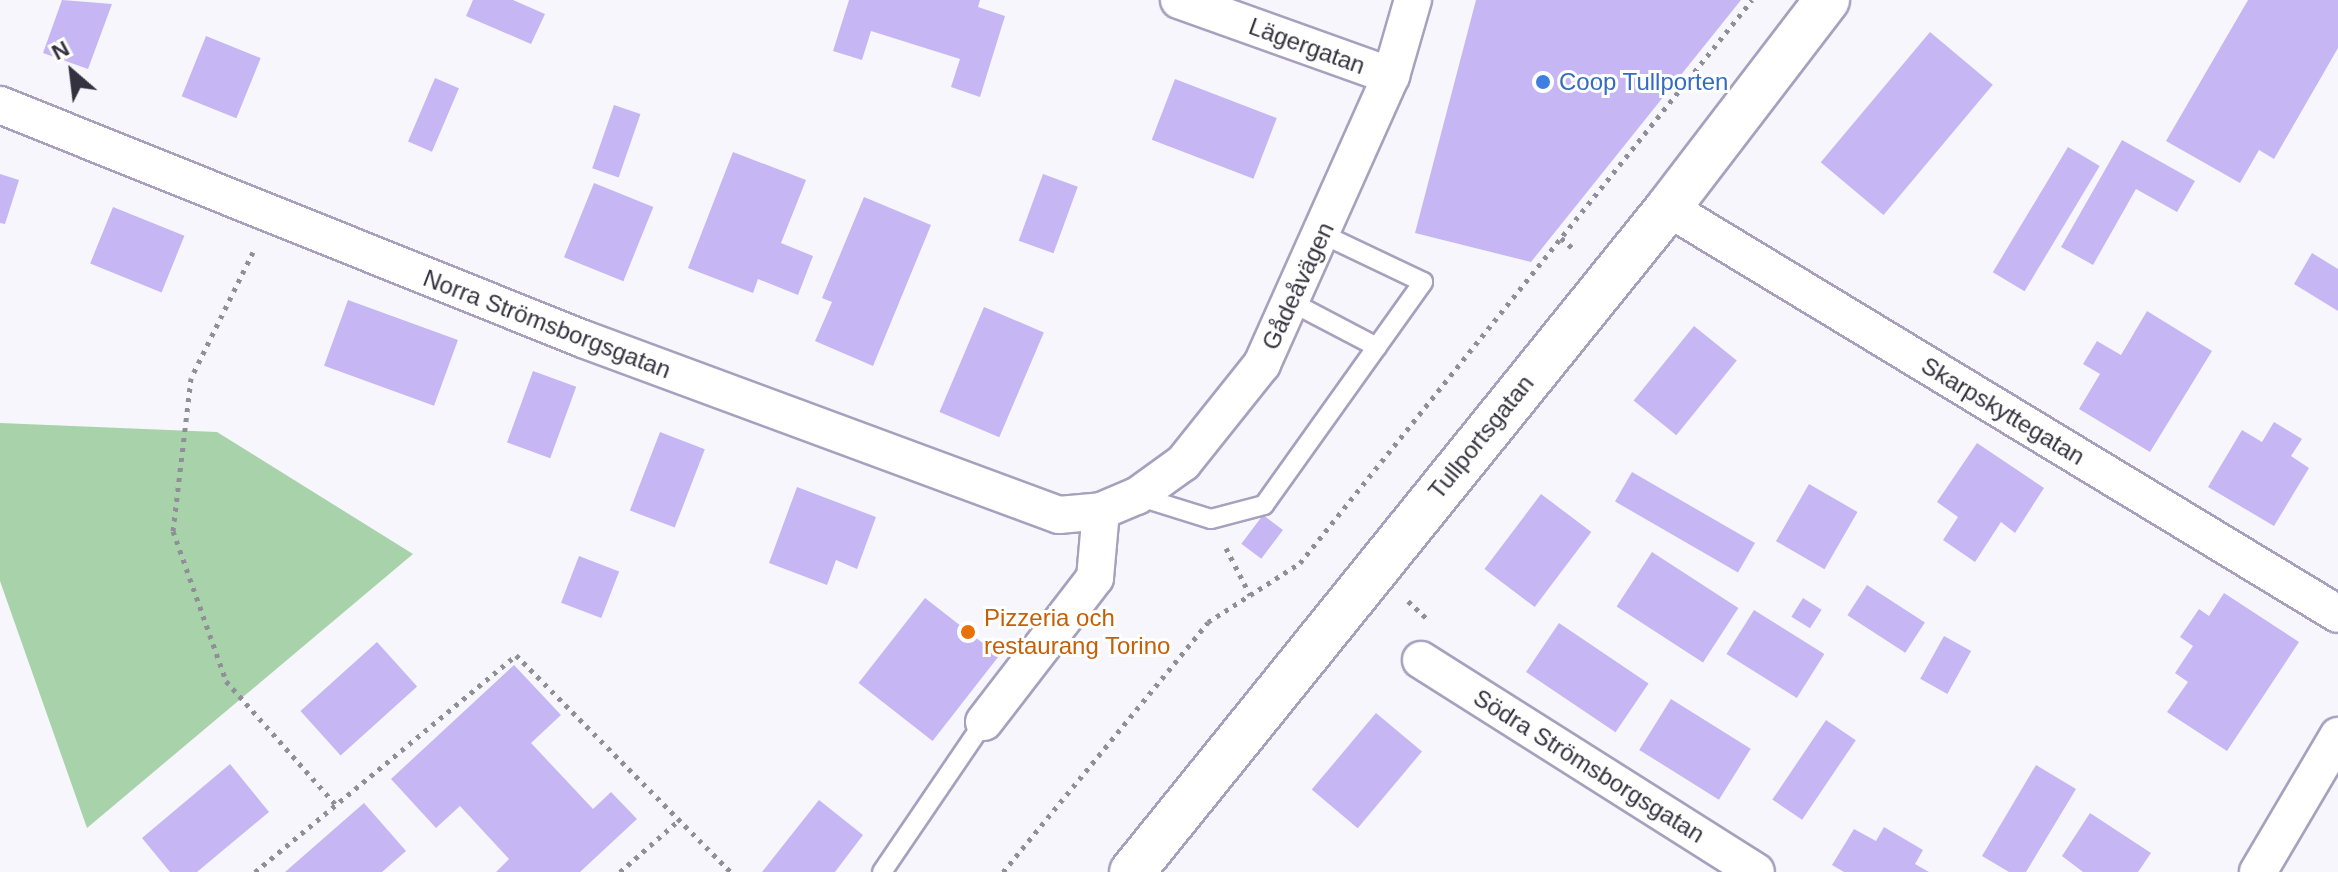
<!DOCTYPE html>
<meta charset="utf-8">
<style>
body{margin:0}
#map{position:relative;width:2338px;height:872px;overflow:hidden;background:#f7f6fc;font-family:Helvetica,sans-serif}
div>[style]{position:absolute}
.green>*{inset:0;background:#a8d2a9}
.building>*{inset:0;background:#c6b7f4;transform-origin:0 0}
.path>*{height:5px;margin-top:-2.5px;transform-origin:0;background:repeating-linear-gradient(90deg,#908f98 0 4px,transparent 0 10px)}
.roads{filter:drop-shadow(2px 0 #a7a1be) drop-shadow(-2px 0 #a7a1be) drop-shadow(0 2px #a7a1be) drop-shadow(0 -2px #a7a1be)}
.lane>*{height:18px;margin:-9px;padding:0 9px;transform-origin:9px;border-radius:9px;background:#fff}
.street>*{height:36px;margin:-18px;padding:0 18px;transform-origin:18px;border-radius:18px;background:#fff}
.secondary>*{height:44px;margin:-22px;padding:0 22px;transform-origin:22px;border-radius:22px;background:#fff}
.dots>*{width:22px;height:22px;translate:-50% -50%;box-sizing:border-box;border:4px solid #fff;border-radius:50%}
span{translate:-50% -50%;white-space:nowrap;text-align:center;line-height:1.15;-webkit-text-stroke:6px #fff;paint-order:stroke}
.street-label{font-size:24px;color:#34323e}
.shop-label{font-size:24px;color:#366cbe}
.left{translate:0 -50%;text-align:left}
.food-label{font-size:24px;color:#c56008}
.north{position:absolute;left:32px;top:32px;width:80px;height:80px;-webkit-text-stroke:6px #fff;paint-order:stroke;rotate:332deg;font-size:22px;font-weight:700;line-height:32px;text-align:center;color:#34323e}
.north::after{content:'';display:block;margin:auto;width:28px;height:36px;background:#34323e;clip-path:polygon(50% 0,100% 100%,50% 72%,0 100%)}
</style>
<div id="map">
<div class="green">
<i style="clip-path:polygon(0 423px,217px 432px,413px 554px,87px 828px,0 581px)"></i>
</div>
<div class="building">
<i style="clip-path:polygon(62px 0,112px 4px,88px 69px,43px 53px)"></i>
<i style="clip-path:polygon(473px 0,513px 0,545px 14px,531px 44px,466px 16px)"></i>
<i style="clip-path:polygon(849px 0,980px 0,978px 7px,1005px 16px,980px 97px,951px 87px,960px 59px,871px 31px,862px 60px,833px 51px)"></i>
<i style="clip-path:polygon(1476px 0,1741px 0,1531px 262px,1415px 233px)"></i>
<i style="clip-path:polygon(2248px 0,2338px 0,2338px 48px,2274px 159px,2259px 150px,2240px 183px,2166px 141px)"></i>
<i style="left:1930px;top:32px;width:82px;height:170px;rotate:40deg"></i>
<i style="left:206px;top:36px;width:59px;height:65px;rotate:22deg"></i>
<i style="left:435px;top:78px;width:26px;height:69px;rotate:23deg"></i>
<i style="left:1175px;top:79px;width:109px;height:65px;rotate:21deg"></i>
<i style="left:614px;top:105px;width:28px;height:67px;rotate:19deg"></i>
<i style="clip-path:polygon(2122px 140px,2195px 181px,2177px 212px,2136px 189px,2093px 265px,2061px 247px)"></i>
<i style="left:2068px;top:147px;width:37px;height:146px;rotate:31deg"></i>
<i style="clip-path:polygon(733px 152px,806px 180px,781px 243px,813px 256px,798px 295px,758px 279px,753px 293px,688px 268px)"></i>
<i style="clip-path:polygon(0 174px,19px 180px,5px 224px,0 223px)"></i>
<i style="left:1043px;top:174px;width:37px;height:71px;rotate:20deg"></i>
<i style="left:594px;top:183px;width:64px;height:80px;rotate:22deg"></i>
<i style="clip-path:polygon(864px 197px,931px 225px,873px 366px,815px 341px,832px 302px,822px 298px)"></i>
<i style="left:113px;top:207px;width:77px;height:61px;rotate:22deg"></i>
<i style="clip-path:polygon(2312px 253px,2338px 269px,2338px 311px,2294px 284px)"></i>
<i style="left:348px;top:300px;width:117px;height:70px;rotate:20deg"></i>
<i style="left:984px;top:307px;width:65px;height:114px;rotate:23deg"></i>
<i style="clip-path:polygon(2147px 311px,2212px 351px,2150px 452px,2079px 409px,2100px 374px,2083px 364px,2097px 341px,2121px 355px)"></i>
<i style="left:1694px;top:326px;width:55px;height:96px;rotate:39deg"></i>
<i style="left:533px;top:371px;width:46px;height:76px;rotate:20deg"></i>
<i style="clip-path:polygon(2274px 422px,2302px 439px,2291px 456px,2309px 468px,2274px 526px,2208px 487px,2242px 430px,2262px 442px)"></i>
<i style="left:660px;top:432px;width:48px;height:84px;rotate:21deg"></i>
<i style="clip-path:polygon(1977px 443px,2044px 488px,2015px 533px,2001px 522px,1975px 562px,1943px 540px,1958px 517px,1937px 502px)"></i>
<i style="left:1632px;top:472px;width:142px;height:34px;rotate:30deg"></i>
<i style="left:1809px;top:484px;width:56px;height:66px;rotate:30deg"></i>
<i style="clip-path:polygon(797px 487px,876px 517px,857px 569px,836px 560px,827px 585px,769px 563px)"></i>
<i style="left:1541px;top:494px;width:63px;height:94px;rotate:37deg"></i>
<i style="left:1263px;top:515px;width:25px;height:36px;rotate:37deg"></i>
<i style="left:1652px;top:552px;width:103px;height:65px;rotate:33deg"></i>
<i style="left:579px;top:556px;width:43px;height:50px;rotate:21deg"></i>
<i style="left:1867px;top:585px;width:69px;height:36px;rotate:33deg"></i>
<i style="clip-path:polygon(2224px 593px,2299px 642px,2227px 751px,2167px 712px,2188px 682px,2175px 673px,2193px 646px,2180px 637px,2199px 609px,2209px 616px)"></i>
<i style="left:925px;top:598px;width:94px;height:108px;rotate:38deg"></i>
<i style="left:1803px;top:598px;width:22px;height:22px;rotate:32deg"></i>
<i style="left:1754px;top:610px;width:83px;height:52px;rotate:32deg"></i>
<i style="left:1559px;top:623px;width:108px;height:59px;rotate:34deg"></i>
<i style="left:1944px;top:636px;width:31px;height:49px;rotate:29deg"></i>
<i style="left:377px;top:642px;width:60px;height:103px;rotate:48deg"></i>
<i style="clip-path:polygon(514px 665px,561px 715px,531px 743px,593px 809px,611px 792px,637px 819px,580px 872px,496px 872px,509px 859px,460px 806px,436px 828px,391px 779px)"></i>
<i style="left:1671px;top:699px;width:94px;height:60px;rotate:32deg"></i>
<i style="left:1376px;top:713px;width:60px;height:100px;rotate:40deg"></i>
<i style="left:1826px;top:720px;width:36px;height:96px;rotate:34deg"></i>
<i style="clip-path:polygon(230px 764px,269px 812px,197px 872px,170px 872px,142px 838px)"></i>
<i style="clip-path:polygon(2036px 765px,2076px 789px,2026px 872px,2009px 872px,1982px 856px)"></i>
<i style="clip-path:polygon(819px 800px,863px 835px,835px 872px,762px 872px)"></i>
<i style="clip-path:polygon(364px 803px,406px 851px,382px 872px,285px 872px)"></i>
<i style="clip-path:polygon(2090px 813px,2151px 853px,2138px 872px,2083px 872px,2062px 856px)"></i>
<i style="clip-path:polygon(1884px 827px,1923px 850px,1915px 864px,1929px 872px,1844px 872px,1832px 865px,1854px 829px,1876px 841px)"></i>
</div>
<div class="path">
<i style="left:1561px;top:238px;width:18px;rotate:41deg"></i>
<i style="left:253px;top:252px;width:140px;rotate:116.2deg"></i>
<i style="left:191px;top:378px;width:154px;rotate:96.7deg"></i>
<i style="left:173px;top:531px;width:159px;rotate:70.5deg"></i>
<i style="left:226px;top:681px;width:166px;rotate:48.4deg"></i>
<i style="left:1226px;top:548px;width:53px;rotate:62.9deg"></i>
<i style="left:1408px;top:601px;width:26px;rotate:43deg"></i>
<i style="left:255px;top:872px;width:339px;rotate:-39.7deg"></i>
<i style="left:516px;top:655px;width:305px;rotate:45.3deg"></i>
<i style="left:620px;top:872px;width:77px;rotate:-41.3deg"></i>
<i style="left:1003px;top:872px;width:323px;rotate:-50.6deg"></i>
<i style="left:1208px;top:622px;width:109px;rotate:-32.7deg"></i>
<i style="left:1300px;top:563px;width:722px;rotate:-51.24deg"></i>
</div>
<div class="roads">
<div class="lane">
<i style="left:1291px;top:302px;width:97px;rotate:27.6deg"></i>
<i style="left:1137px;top:496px;width:77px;rotate:17.3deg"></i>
<i style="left:1211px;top:519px;width:55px;rotate:-14.8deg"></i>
<i style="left:1264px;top:505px;width:274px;rotate:-54.5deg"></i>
<i style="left:1423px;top:282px;width:112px;rotate:-154.6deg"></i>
<i style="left:882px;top:872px;width:181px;rotate:-55.8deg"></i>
</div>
<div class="street">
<i style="left:1179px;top:0;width:225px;rotate:19.7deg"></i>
<i style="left:0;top:105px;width:628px;rotate:21.87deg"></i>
<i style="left:583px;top:339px;width:507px;rotate:20.29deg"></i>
<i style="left:1059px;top:515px;width:42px;rotate:-5.4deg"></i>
<i style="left:1101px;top:511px;width:39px;rotate:-23deg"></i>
<i style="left:1137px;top:496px;width:57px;rotate:-35.7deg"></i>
<i style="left:1183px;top:463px;width:127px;rotate:-51.4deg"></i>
<i style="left:1262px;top:364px;width:316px;rotate:-65.9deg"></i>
<i style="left:1391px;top:76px;width:79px;rotate:-73.9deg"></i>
<i style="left:1668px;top:208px;width:783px;rotate:31.21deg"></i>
<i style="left:1421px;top:660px;width:396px;rotate:32.3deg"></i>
<i style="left:984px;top:722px;width:182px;rotate:-52.4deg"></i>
<i style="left:1095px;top:578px;width:67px;rotate:-84.9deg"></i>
<i style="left:2258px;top:872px;width:158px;rotate:-59.5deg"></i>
</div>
<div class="secondary">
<i style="left:1132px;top:872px;width:853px;rotate:-51.09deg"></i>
<i style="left:1668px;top:208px;width:262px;rotate:-52.6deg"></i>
</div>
</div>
<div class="dots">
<i style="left:1543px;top:82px;background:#3f7fe0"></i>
<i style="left:968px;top:632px;background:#e8710a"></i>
</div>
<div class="street-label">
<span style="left:1307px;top:46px;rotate:20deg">Lägergatan</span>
<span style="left:1298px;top:286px;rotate:-65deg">Gådeåvägen</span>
<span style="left:547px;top:324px;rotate:21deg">Norra Strömsborgsgatan</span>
<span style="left:2003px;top:411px;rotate:31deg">Skarpskyttegatan</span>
<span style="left:1481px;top:437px;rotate:-51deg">Tullportsgatan</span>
<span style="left:1589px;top:766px;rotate:32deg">Södra Strömsborgsgatan</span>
</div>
<div class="shop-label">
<span class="left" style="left:1559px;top:82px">Coop Tullporten</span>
</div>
<div class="food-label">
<span class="left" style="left:984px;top:632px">Pizzeria och<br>restaurang Torino</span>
</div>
<div class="north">N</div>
</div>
